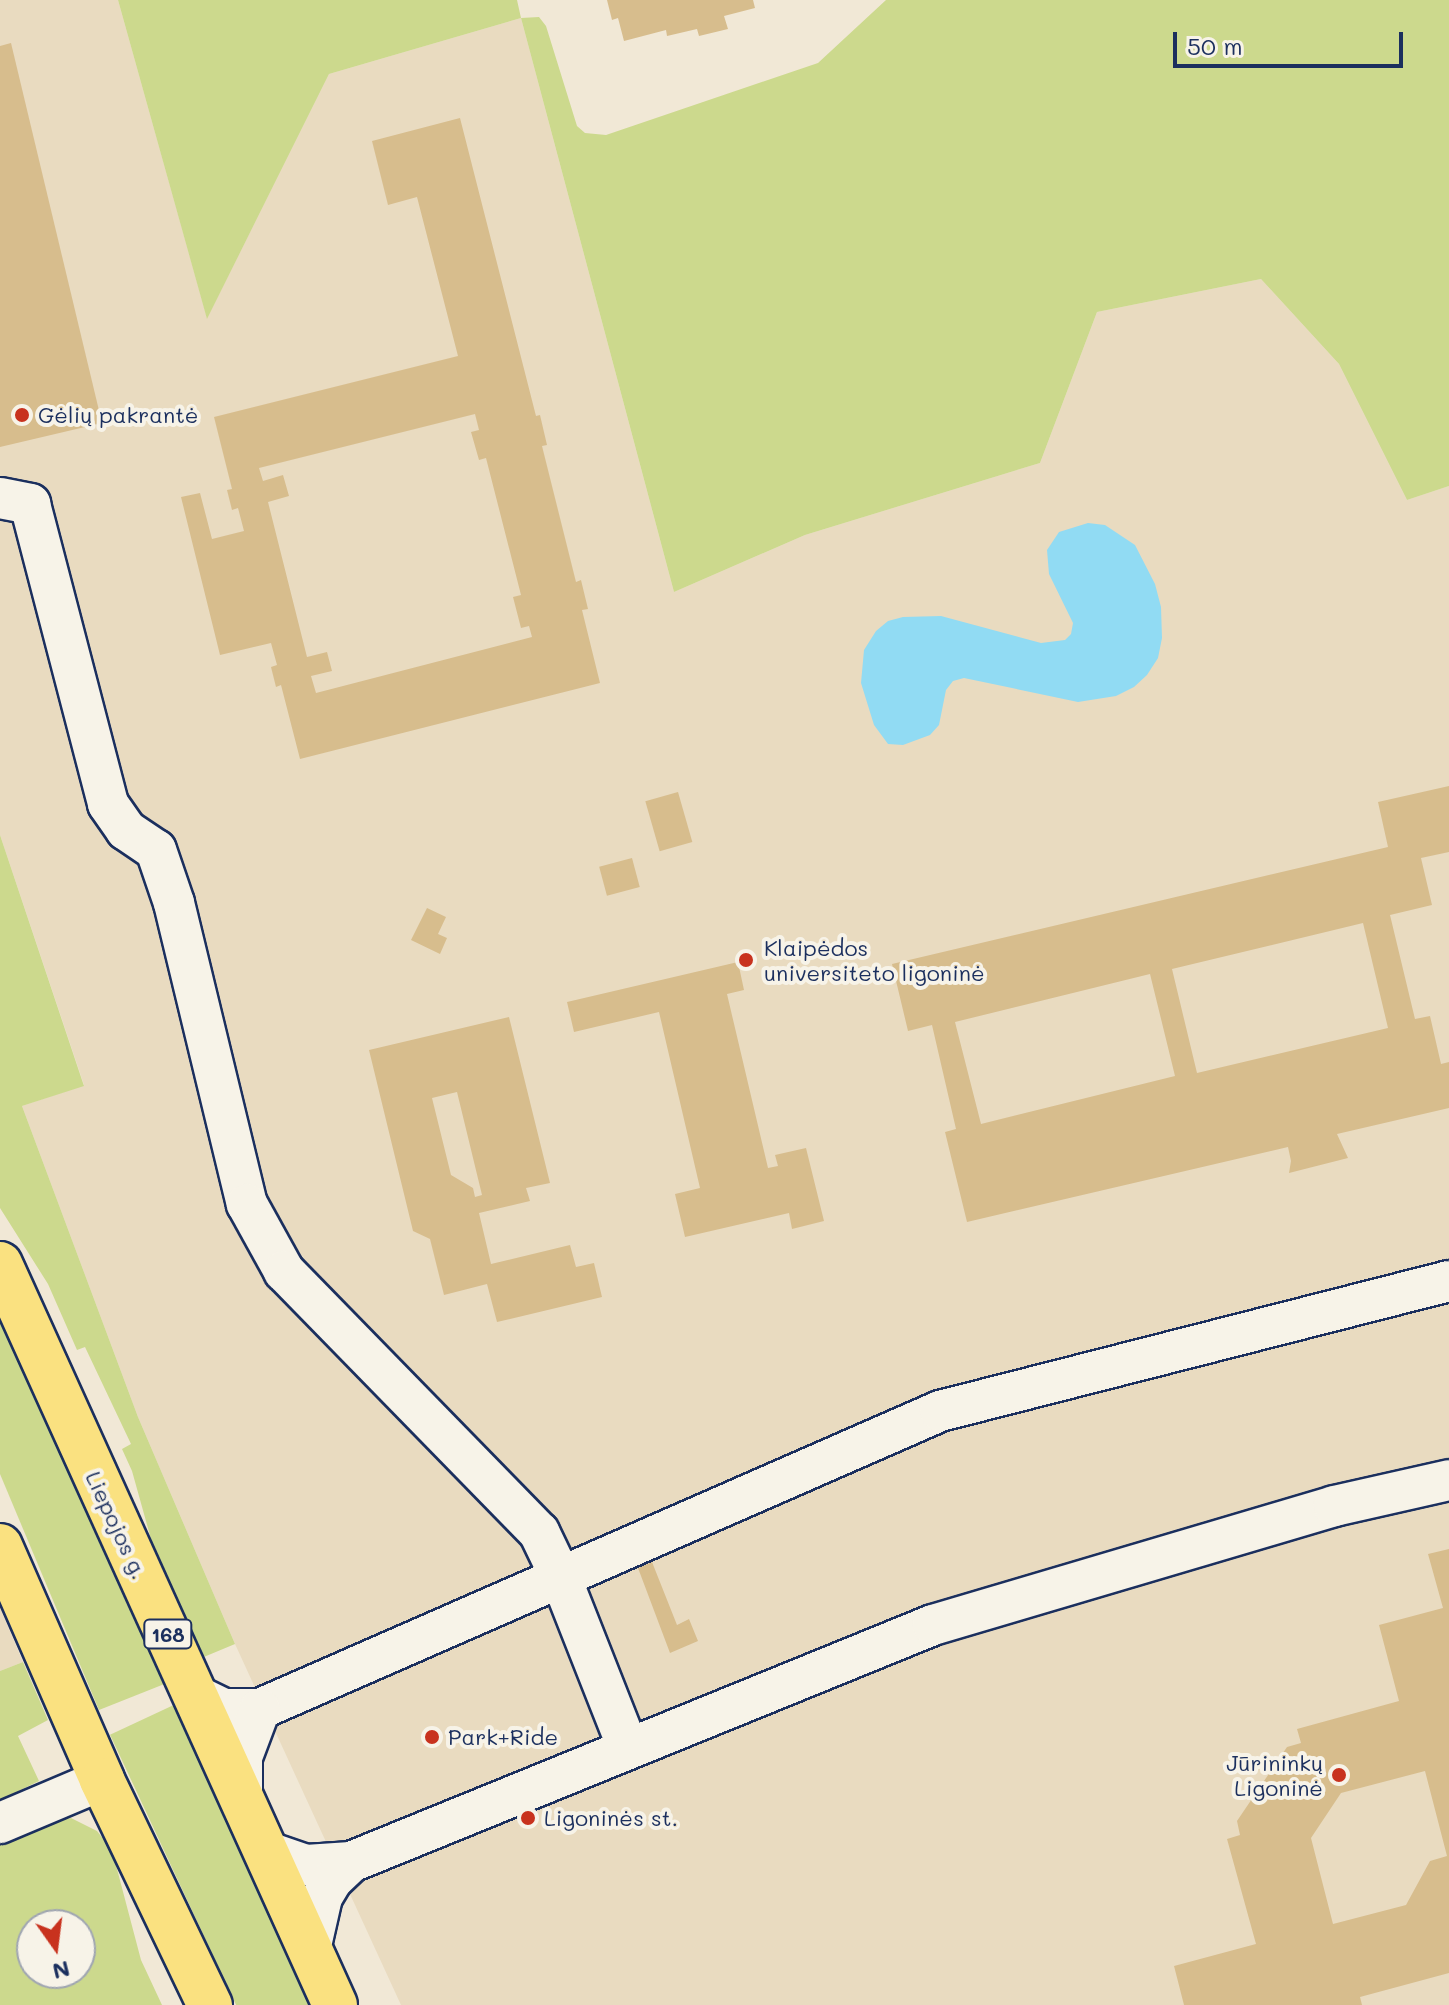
<!DOCTYPE html>
<meta charset="utf-8">
<style>
body{margin:0}
#map{position:relative;width:1449px;height:2005px;overflow:hidden;background:#f1e8d6;font-family:Mali,sans-serif}
div>[style]{position:absolute}
.built>*{inset:0;background:#e9dbc0}
.green>*{inset:0;background:#ccd98d;transform-origin:0 0}
.water>*{inset:0;background:#91dbf3}
.building>*{inset:0;background:#d7bd8d;transform-origin:0 0}
.roads{filter:drop-shadow(2px 0 #1b2f5e) drop-shadow(-2px 0 #1b2f5e) drop-shadow(0 2px #1b2f5e) drop-shadow(0 -2px #1b2f5e)}
.minor>*{height:40px;margin:-20px;padding:0 20px;transform-origin:20px;border-radius:20px;background:#f7f3e8}
.major>*{height:44px;margin:-22px;padding:0 22px;transform-origin:22px;border-radius:22px;background:#fae180}
.dots>*{width:22px;height:22px;translate:-50% -50%;box-sizing:border-box;border:4px solid #f7f3e8;border-radius:50%}
span{translate:-50% -50%;white-space:nowrap;text-align:center;line-height:1.15;-webkit-text-stroke:8px #f7f3e8;paint-order:stroke}
.shield-label span{padding:2px 6px;background:#f7f3e8;border:2px solid;border-radius:6px;-webkit-text-stroke-width:0}
.shield-label{font-size:20px;color:#1b2f5e;font-weight:700}
.poi-label{font-size:22px;color:#1b2f5e}
.left{translate:0 -50%;text-align:left}
.right{translate:-100% -50%;text-align:right}
.street-label{font-size:22px;color:#1b2f5e}
.north{position:absolute;left:16px;top:1909px;width:80px;height:80px;box-sizing:border-box;background:#f7f3e8;border:2px solid #9fa5b1;border-radius:50%;rotate:166deg;font-size:22px;font-weight:700;line-height:32px;text-align:center;color:#1b2f5e}
.north::after{content:'';display:block;margin:auto;width:28px;height:36px;background:#c8321e;clip-path:polygon(50% 0,100% 100%,50% 72%,0 100%)}
.scale{position:absolute;left:1173px;top:32px;width:230px;height:36px;box-sizing:border-box;border:4px solid #1b2f5e;border-top:0;padding-left:10px;font-size:24px;line-height:28px;white-space:nowrap;color:#1b2f5e;-webkit-text-stroke:6px #f7f3e8;paint-order:stroke}
</style>
<div id="map">
<div class="built">
<i style="clip-path:polygon(0 0,118px 0,207px 318px,329px 74px,521px 18px,674px 592px,805px 535px,1040px 463px,1097px 312px,1261px 279px,1339px 364px,1407px 500px,1449px 486px,1449px 2005px,401px 2005px,235px 1644px,138px 1417px,22px 1106px,84px 1085px,0 835px)"></i>
<i style="clip-path:polygon(0 1608px,23px 1662px,0 1671px)"></i>
</div>
<div class="green">
<i style="clip-path:polygon(118px 0,517px 0,521px 18px,539px 17px,546px 26px,577px 126px,585px 133px,606px 135px,818px 63px,886px 0,1449px 0,1449px 486px,1407px 500px,1339px 364px,1261px 279px,1097px 312px,1040px 463px,805px 535px,674px 592px,521px 18px,329px 74px,207px 319px)"></i>
<i style="clip-path:polygon(0 835px,84px 1086px,22px 1106px,138px 1417px,235px 1644px,199px 1659px,163px 1582px,132px 1471px,122px 1449px,131px 1444px,85px 1347px,77px 1350px,48px 1284px,0 1208px)"></i>
<i style="clip-path:polygon(0 1310px,172px 1681px,99px 1710px,0 1474px)"></i>
<i style="clip-path:polygon(23px 1662px,48px 1720px,18px 1736px,39px 1781px,0 1800px,0 1671px)"></i>
<i style="left:178px;top:1703px;width:332px;height:75px;rotate:65deg"></i>
<i style="clip-path:polygon(evenodd,71px 1818px,97px 1831px,112px 1850px,141px 1960px,162px 2005px,0 2005px,0 1842px,43px 1823px,71px 1818px,32px 1925px,80px 1925px,80px 1973px,32px 1973px,32px 1925px)"></i>
</div>
<div class="water">
<i style="clip-path:polygon(1088px 523px,1105px 525px,1135px 545px,1155px 584px,1161px 607px,1162px 638px,1158px 658px,1147px 675px,1134px 687px,1116px 696px,1078px 702px,964px 678px,953px 681px,946px 690px,939px 725px,930px 735px,903px 745px,888px 744px,874px 725px,861px 683px,864px 650px,876px 631px,888px 621px,903px 617px,941px 616px,1041px 643px,1065px 640px,1071px 634px,1073px 623px,1049px 574px,1047px 550px,1059px 532px)"></i>
</div>
<div class="building">
<i style="clip-path:polygon(607px 0,753px 0,755px 8px,724px 16px,728px 29px,699px 36px,697px 29px,667px 36px,666px 30px,624px 41px,618px 18px,612px 20px)"></i>
<i style="clip-path:polygon(11px 43px,102px 423px,0 447px,0 46px)"></i>
<i style="clip-path:polygon(evenodd,460px 118px,536px 416px,540px 415px,547px 445px,542px 446px,576px 582px,581px 580px,588px 609px,582px 610px,600px 683px,300px 759px,281px 685px,276px 687px,271px 667px,277px 665px,271px 643px,220px 655px,181px 497px,200px 493px,212px 539px,244px 531px,238px 508px,232px 510px,227px 490px,232px 489px,214px 417px,458px 356px,417px 197px,388px 205px,372px 141px,460px 118px,475px 414px,479px 430px,471px 432px,479px 460px,486px 458px,521px 595px,513px 597px,521px 628px,529px 626px,532px 637px,316px 693px,311px 676px,332px 671px,327px 652px,307px 657px,268px 502px,289px 496px,283px 475px,263px 481px,259px 468px,475px 414px)"></i>
<i style="clip-path:polygon(evenodd,1449px 786px,1449px 852px,1421px 858px,1432px 905px,1390px 915px,1415px 1019px,1430px 1016px,1441px 1064px,1449px 1062px,1449px 1108px,1337px 1134px,1348px 1158px,1289px 1173px,1291px 1161px,1288px 1147px,967px 1222px,945px 1132px,956px 1129px,932px 1025px,908px 1031px,892px 964px,1388px 847px,1378px 802px,1449px 786px,1363px 923px,1388px 1028px,1197px 1073px,1172px 969px,1363px 923px,1449px 786px,1150px 974px,1175px 1076px,981px 1124px,955px 1022px,1150px 974px)"></i>
<i style="left:678px;top:792px;width:52px;height:34px;rotate:74deg"></i>
<i style="left:632px;top:858px;width:30px;height:34px;rotate:75deg"></i>
<i style="clip-path:polygon(427px 908px,446px 917px,438px 934px,447px 938px,440px 954px,411px 940px)"></i>
<i style="clip-path:polygon(738px 962px,744px 990px,727px 994px,768px 1168px,778px 1166px,775px 1155px,806px 1148px,824px 1221px,792px 1229px,789px 1213px,685px 1237px,675px 1194px,700px 1188px,659px 1012px,574px 1032px,567px 1002px)"></i>
<i style="clip-path:polygon(evenodd,509px 1017px,550px 1183px,526px 1188px,530px 1201px,479px 1213px,491px 1264px,570px 1245px,576px 1267px,594px 1263px,602px 1297px,497px 1322px,487px 1284px,444px 1295px,430px 1239px,413px 1231px,369px 1050px,509px 1017px,457px 1092px,482px 1195px,475px 1197px,473px 1188px,451px 1175px,432px 1098px,457px 1092px)"></i>
<i style="clip-path:polygon(evenodd,1449px 1549px,1449px 1973px,1360px 1997px,1362px 2005px,1184px 2005px,1174px 1966px,1256px 1944px,1227px 1839px,1240px 1835px,1237px 1821px,1287px 1747px,1301px 1743px,1297px 1729px,1399px 1701px,1379px 1625px,1443px 1608px,1428px 1554px,1449px 1549px,1425px 1771px,1447px 1856px,1430px 1861px,1406px 1905px,1333px 1924px,1311px 1838px,1341px 1793px,1425px 1771px)"></i>
<i style="clip-path:polygon(652px 1562px,677px 1625px,689px 1619px,698px 1641px,670px 1653px,638px 1568px)"></i>
</div>
<div class="roads">
<div class="minor">
<i style="left:0;top:498px;width:31px;rotate:11deg"></i>
<i style="left:30px;top:504px;width:310px;rotate:75.4deg"></i>
<i style="left:108px;top:804px;width:32px;rotate:55deg"></i>
<i style="left:126px;top:830px;width:36px;rotate:34deg"></i>
<i style="left:156px;top:850px;width:56px;rotate:71.2deg"></i>
<i style="left:174px;top:903px;width:310px;rotate:76.4deg"></i>
<i style="left:247px;top:1204px;width:77px;rotate:61.1deg"></i>
<i style="left:284px;top:1271px;width:365px;rotate:45.7deg"></i>
<i style="left:539px;top:1532px;width:51px;rotate:64.4deg"></i>
<i style="left:561px;top:1578px;width:183px;rotate:68.5deg"></i>
<i style="left:195px;top:1695px;width:32px;rotate:26deg"></i>
<i style="left:224px;top:1709px;width:36px"></i>
<i style="left:260px;top:1709px;width:742px;rotate:-23.66deg"></i>
<i style="left:940px;top:1411px;width:525px;rotate:-14.33deg"></i>
<i style="left:242px;top:1798px;width:41px;rotate:-90deg"></i>
<i style="left:242px;top:1757px;width:51px;rotate:-69.4deg"></i>
<i style="left:0;top:1823px;width:111px;rotate:-22.9deg"></i>
<i style="left:265px;top:1851px;width:43px;rotate:18.9deg"></i>
<i style="left:306px;top:1865px;width:45px;rotate:-3.8deg"></i>
<i style="left:351px;top:1862px;width:628px;rotate:-22.16deg"></i>
<i style="left:933px;top:1625px;width:418px;rotate:-16.5deg"></i>
<i style="left:1334px;top:1506px;width:118px;rotate:-12.7deg"></i>
<i style="left:310px;top:1950px;width:54px;rotate:-77.2deg"></i>
<i style="left:322px;top:1897px;width:21px;rotate:-59deg"></i>
<i style="left:333px;top:1879px;width:25px;rotate:-43deg"></i>
</div>
<div class="major">
<i style="left:0;top:1264px;width:813px;rotate:65.67deg"></i>
<i style="left:0;top:1546px;width:255px;rotate:66.4deg"></i>
<i style="left:102px;top:1780px;width:250px;rotate:64.4deg"></i>
</div>
</div>
<div class="dots">
<i style="left:22px;top:415px;background:#c8321e"></i>
<i style="left:746px;top:960px;background:#c8321e"></i>
<i style="left:432px;top:1737px;background:#c8321e"></i>
<i style="left:1339px;top:1775px;background:#c8321e"></i>
<i style="left:528px;top:1818px;background:#c8321e"></i>
</div>
<div class="shield-label">
<span style="left:168px;top:1634px">168</span>
</div>
<div class="poi-label">
<span class="left" style="left:38px;top:415px">Gėlių pakrantė</span>
<span class="left" style="left:764px;top:960px">Klaipėdos<br>universiteto ligoninė</span>
<span class="left" style="left:448px;top:1737px">Park+Ride</span>
<span class="right" style="left:1323px;top:1775px">Jūrininkų<br>Ligoninė</span>
<span class="left" style="left:544px;top:1818px">Ligoninės st.</span>
</div>
<div class="street-label">
<span style="left:117px;top:1525px;rotate:65deg">Liepojos g.</span>
</div>
<div class="north">N</div>
<div class="scale">50 m</div>
</div>
